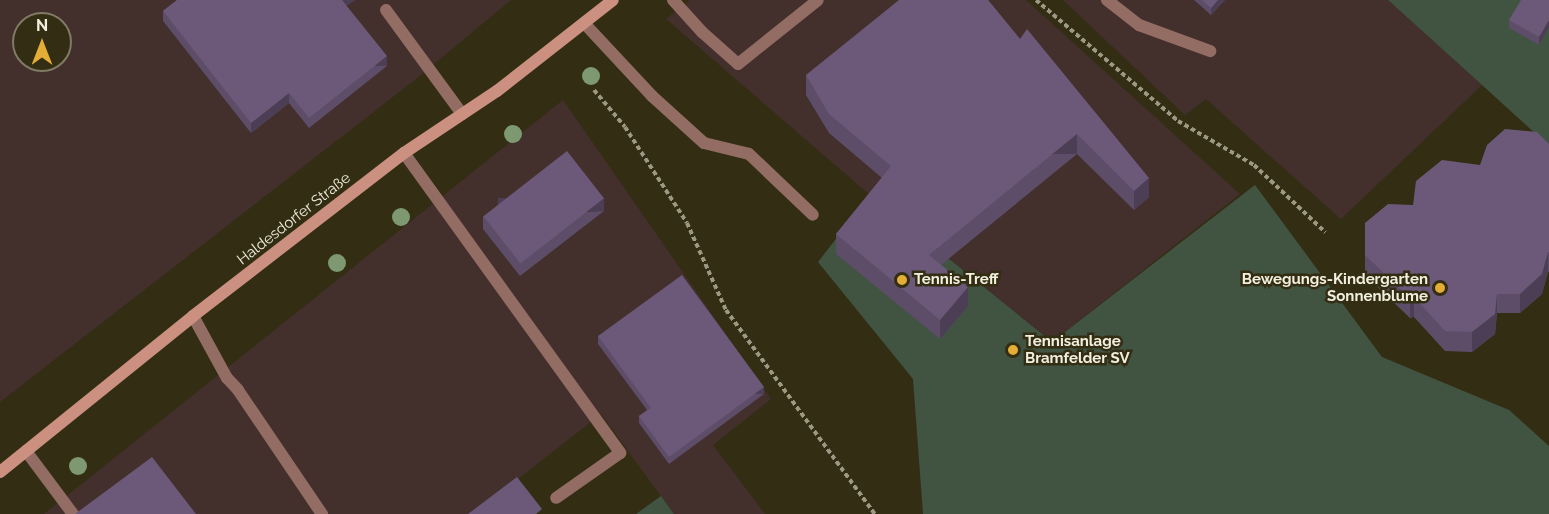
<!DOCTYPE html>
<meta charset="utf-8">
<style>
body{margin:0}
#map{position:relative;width:1549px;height:514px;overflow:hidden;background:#332e13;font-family:Raleway,sans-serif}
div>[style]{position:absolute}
.commercial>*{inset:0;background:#432f2c}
.green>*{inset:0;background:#415341}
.path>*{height:4px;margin-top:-2px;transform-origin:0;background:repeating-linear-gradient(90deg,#9c9883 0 4.5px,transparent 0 7.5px)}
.lane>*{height:12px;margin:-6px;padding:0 6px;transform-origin:6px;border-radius:6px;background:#936d63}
.secondary>*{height:12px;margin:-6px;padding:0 6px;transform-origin:6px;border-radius:6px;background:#cc9080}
.trees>*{width:18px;height:18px;margin:-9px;border-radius:50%;background:#7e9871}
.wall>*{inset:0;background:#5d4d68}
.shaded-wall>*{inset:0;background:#4c3e55;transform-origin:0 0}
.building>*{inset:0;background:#6c5979;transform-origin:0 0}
.dots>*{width:16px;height:16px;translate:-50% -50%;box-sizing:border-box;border:3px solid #332e13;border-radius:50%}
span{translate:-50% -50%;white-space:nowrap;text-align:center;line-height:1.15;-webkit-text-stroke:5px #332e13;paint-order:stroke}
.street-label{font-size:15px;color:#f2efdf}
.poi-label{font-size:15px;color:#f2efdf;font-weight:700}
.right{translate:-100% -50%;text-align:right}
.left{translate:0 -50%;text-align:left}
.north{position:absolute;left:12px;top:12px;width:60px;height:60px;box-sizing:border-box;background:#332e13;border:2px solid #7f7b65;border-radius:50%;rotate:0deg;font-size:16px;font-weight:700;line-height:24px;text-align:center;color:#f2efdf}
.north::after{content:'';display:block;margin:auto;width:21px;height:27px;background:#e4ad35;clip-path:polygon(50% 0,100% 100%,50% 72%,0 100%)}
</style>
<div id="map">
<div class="commercial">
<i style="clip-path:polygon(evenodd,0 0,511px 0,416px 79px,0 402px,0 0,24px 24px,60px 24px,60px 60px,24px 60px,24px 24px)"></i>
<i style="clip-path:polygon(690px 0,1026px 0,1240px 194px,1052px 342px,870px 195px,666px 19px)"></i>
<i style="clip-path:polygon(1063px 0,1388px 0,1482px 85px,1341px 219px,1206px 99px,1185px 115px)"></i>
<i style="clip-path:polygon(563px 100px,771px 399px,713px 445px,765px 514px,674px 514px,601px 414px,473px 514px,44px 514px)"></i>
</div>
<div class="green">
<i style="clip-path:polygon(1388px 0,1549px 0,1549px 146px,1482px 85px)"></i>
<i style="clip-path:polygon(1255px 185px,1382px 357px,1509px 410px,1549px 446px,1549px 514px,923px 514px,913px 379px,818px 262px,870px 195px,1052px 342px)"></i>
<i style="clip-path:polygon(661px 496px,674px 514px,636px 514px)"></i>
</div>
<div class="path">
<i style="left:1036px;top:0;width:187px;rotate:40.4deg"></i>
<i style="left:1178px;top:121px;width:88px;rotate:30.1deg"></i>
<i style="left:1254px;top:165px;width:98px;rotate:43.3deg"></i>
<i style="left:594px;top:90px;width:48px;rotate:50deg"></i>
<i style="left:625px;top:127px;width:114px;rotate:57.1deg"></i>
<i style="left:687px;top:223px;width:95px;rotate:65.9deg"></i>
<i style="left:726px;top:310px;width:253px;rotate:53.9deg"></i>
</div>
<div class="lane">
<i style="left:673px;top:0;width:43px;rotate:47.8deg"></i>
<i style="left:702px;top:32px;width:48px;rotate:41.6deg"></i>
<i style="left:738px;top:64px;width:102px;rotate:-38.7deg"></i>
<i style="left:1107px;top:0;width:41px;rotate:38deg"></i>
<i style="left:1139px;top:25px;width:76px;rotate:20.1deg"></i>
<i style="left:386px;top:10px;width:129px;rotate:53.8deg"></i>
<i style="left:584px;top:23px;width:100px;rotate:47deg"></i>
<i style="left:652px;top:96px;width:70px;rotate:42.1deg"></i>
<i style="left:704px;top:143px;width:46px;rotate:13.7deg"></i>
<i style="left:749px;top:154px;width:88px;rotate:43.6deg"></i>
<i style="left:404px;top:153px;width:370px;rotate:54.2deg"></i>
<i style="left:620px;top:453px;width:78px;rotate:144.9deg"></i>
<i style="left:193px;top:316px;width:71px;rotate:61.3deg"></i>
<i style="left:227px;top:378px;width:16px;rotate:47deg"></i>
<i style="left:238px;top:390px;width:150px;rotate:55.9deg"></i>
<i style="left:26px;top:451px;width:79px;rotate:53.3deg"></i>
</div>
<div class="secondary">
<i style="left:0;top:472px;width:248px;rotate:-38.9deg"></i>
<i style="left:193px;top:316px;width:267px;rotate:-37.7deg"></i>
<i style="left:404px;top:153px;width:112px;rotate:-33.7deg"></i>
<i style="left:497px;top:91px;width:147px;rotate:-38.1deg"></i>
</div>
<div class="trees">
<i style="left:591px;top:76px"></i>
<i style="left:513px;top:134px"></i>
<i style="left:401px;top:217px"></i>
<i style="left:337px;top:263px"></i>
<i style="left:78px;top:466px"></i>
</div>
<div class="wall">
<i style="clip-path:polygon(177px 0,355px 0,346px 6px,387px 66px,309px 128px,289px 103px,251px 133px,163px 21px,163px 11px)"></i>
<i style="clip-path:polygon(988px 0,1149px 197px,1134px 210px,1077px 154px,941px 265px,968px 306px,940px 339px,836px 254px,836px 234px,882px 178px,829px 133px,806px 95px,806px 75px)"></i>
<i style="clip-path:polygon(1194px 0,1225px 0,1211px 15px)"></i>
<i style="clip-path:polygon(1549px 0,1549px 27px,1539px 45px,1509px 28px,1509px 20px)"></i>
<i style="clip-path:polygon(1549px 144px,1549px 272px,1548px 272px,1542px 294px,1520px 313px,1497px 313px,1495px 334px,1472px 352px,1445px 351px,1414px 317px,1410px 318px,1365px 275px,1365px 223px,1413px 205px,1480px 165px)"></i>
<i style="clip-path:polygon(604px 211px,520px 276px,483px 229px,483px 216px)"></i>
<i style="clip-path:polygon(598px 336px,764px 394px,669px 464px,639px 423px,639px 416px,647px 410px,598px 344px)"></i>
</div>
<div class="shaded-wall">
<i style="clip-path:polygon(341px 0,355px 0,341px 9px)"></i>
<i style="clip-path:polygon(1218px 0,1225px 0,1211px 15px,1211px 8px)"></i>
<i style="clip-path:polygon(1549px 20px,1549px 27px,1539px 45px,1539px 37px)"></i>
<i style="left:387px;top:56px;width:10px;height:100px;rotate:90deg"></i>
<i style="clip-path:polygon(289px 93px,289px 103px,251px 133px,251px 123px)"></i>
<i style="left:1077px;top:134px;width:20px;height:191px;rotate:90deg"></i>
<i style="clip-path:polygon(1149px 178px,1149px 197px,1134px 210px,1134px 191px)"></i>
<i style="left:604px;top:198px;width:13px;height:106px;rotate:90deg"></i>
<i style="clip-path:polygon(1548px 252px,1548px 272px,1542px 294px,1520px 313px,1520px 294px)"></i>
<i style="clip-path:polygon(968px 287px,968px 306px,940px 339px,940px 320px)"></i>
<i style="clip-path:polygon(1497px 294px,1497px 313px,1495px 334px,1472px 352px,1472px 332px)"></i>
<i style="left:1414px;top:297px;width:20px;height:4px;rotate:90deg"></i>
<i style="left:764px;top:387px;width:7px;height:118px;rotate:90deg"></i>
</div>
<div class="building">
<i style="clip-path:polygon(177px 0,342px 0,387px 56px,309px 118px,289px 93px,251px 123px,163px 11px)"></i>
<i style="clip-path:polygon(899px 0,988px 0,1020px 39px,1027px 29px,1149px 178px,1134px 191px,1077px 134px,929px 255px,968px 287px,940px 320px,836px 234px,891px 166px,829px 114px,806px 75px)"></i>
<i style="clip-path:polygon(1202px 0,1218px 0,1211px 8px)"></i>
<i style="clip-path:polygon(1521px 0,1549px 0,1549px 20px,1539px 37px,1509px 20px)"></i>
<i style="clip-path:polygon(1505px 129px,1537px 132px,1549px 144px,1549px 252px,1548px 252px,1542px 274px,1520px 294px,1497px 294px,1495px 314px,1472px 332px,1445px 331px,1414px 297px,1410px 298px,1365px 255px,1365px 223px,1388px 204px,1413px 205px,1416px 181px,1442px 160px,1480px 165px,1487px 145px)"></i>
<i style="left:567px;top:151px;width:60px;height:106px;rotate:52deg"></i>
<i style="clip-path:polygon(682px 275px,764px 387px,669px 457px,639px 416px,651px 408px,598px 336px)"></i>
<i style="clip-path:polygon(152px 457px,196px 514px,75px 514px)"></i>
<i style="clip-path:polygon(517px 477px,542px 509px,536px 514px,468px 514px)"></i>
</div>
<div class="dots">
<i style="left:902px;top:280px;background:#e4ad35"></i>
<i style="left:1440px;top:288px;background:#e4ad35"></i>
<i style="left:1013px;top:350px;background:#e4ad35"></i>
</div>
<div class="street-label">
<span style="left:294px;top:219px;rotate:-38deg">Haldesdorfer Straße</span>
</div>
<div class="poi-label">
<span class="right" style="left:1428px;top:288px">Bewegungs-Kindergarten<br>Sonnenblume</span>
<span class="left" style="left:914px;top:280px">Tennis-Treff</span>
<span class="left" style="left:1025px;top:350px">Tennisanlage<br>Bramfelder SV</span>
</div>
<div class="north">N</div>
</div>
